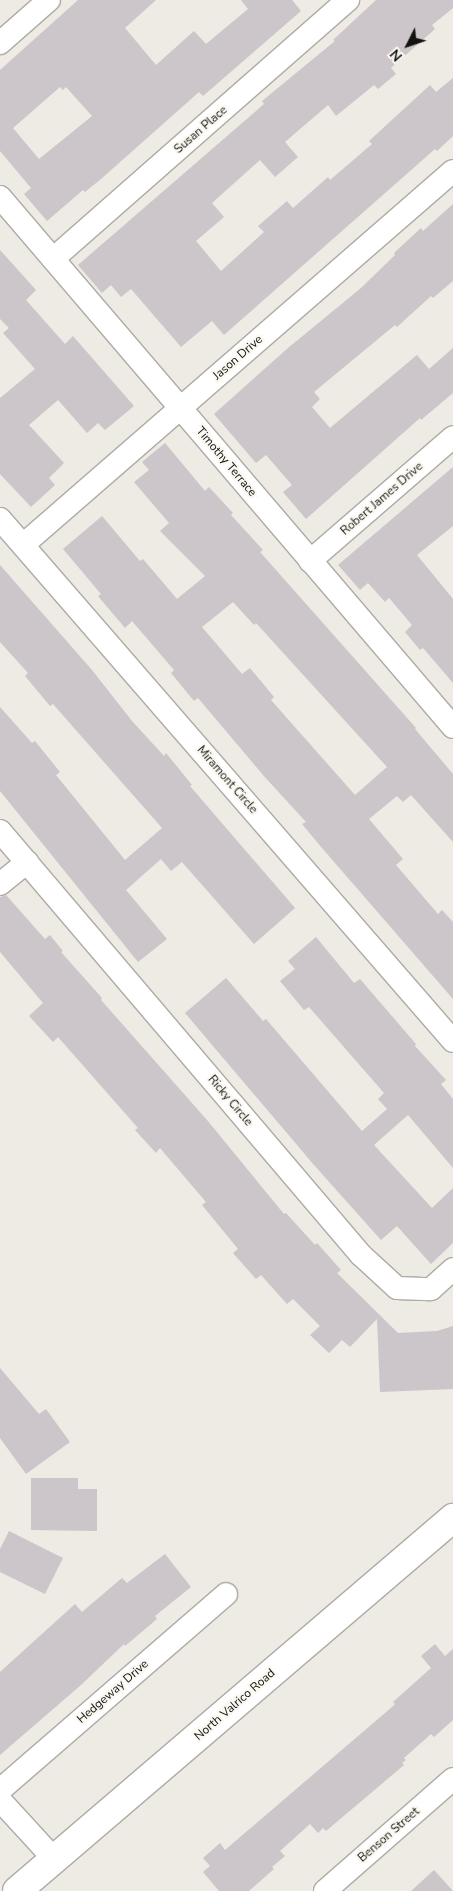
<!DOCTYPE html>
<style>
body{margin:0}
#map{position:relative;width:453px;height:1891px;overflow:hidden;background:#eeeae4;font-family:"Nunito Sans",sans-serif}
div>[style]{position:absolute}
.building>*{inset:0;background:#ccc5ca}
.roads{filter:drop-shadow(1px 0 #aeaba5) drop-shadow(-1px 0 #aeaba5) drop-shadow(0 1px #aeaba5) drop-shadow(0 -1px #aeaba5)}
.street>*{height:22px;margin:-11px;padding:0 11px;transform-origin:11px;border-radius:11px;background:#fff}
.secondary>*{height:28px;margin:-14px;padding:0 14px;transform-origin:14px;border-radius:14px;background:#fff}
span{translate:-50% -50%;white-space:nowrap;text-align:center;line-height:1.15;-webkit-text-stroke:4.5px #fbf8f1;paint-order:stroke}
.street-label{font-size:12px;color:#131210}
.north{position:absolute;left:383px;top:20px;width:50px;height:50px;-webkit-text-stroke:4px #fbf8f1;paint-order:stroke;rotate:229deg;font-size:14px;font-weight:700;line-height:20px;text-align:center;color:#131210}
.north::after{content:'';display:block;margin:auto;width:18px;height:22px;background:#131210;clip-path:polygon(50% 0,100% 100%,50% 72%,0 100%)}
</style>
<div id="map">
<div class="building">
<i style="clip-path:polygon(evenodd,78px 0,156px 0,125px 28px,156px 65px,194px 31px,206px 44px,248px 9px,241px 0,292px 0,301px 11px,203px 96px,199px 92px,101px 179px,85px 192px,83px 190px,47px 221px,24px 194px,31px 188px,0 151px,0 70px,78px 0,60px 87px,63px 90px,66px 87px,92px 116px,39px 159px,13px 128px,60px 87px)"></i>
<i style="clip-path:polygon(376px 0,453px 0,453px 8px,432px 25px,435px 29px,391px 68px,396px 74px,378px 89px,374px 85px,336px 116px,328px 105px,285px 142px,298px 157px,275px 177px,260px 160px,212px 203px,224px 217px,196px 241px,221px 271px,264px 232px,258px 226px,287px 201px,293px 208px,328px 177px,330px 180px,372px 144px,369px 141px,430px 85px,436px 92px,453px 78px,453px 136px,437px 151px,435px 149px,224px 335px,212px 321px,181px 347px,131px 289px,121px 297px,111px 285px,102px 293px,78px 265px,264px 104px,262px 101px,335px 41px,333px 40px)"></i>
<i style="clip-path:polygon(453px 204px,453px 281px,433px 298px,431px 296px,397px 327px,395px 325px,314px 392px,320px 399px,312px 407px,330px 428px,417px 355px,429px 369px,453px 348px,453px 393px,421px 420px,420px 418px,306px 519px,283px 492px,292px 485px,266px 455px,256px 463px,214px 414px,288px 348px,361px 288px,395px 255px,394px 253px,421px 228px,423px 231px)"></i>
<i style="clip-path:polygon(0 250px,36px 290px,26px 300px,65px 344px,73px 336px,134px 406px,105px 430px,98px 423px,87px 433px,58px 400px,29px 425px,64px 463px,49px 478px,55px 485px,31px 507px,0 474px,0 398px,35px 369px,3px 333px,9px 328px,0 319px)"></i>
<i style="clip-path:polygon(evenodd,165px 443px,205px 491px,209px 487px,233px 513px,231px 515px,263px 550px,260px 552px,416px 728px,415px 729px,453px 774px,453px 842px,411px 795px,403px 802px,397px 796px,369px 819px,403px 859px,396px 865px,438px 914px,442px 910px,453px 922px,453px 999px,322px 848px,302px 824px,306px 822px,263px 775px,198px 698px,194px 701px,171px 673px,174px 670px,132px 621px,125px 628px,98px 596px,101px 594px,63px 549px,102px 516px,140px 561px,143px 559px,177px 599px,205px 576px,160px 531px,169px 523px,134px 482px,149px 470px,142px 462px,165px 443px,233px 602px,254px 625px,256px 623px,387px 767px,355px 795px,271px 700px,274px 697px,250px 668px,242px 674px,202px 627px,233px 602px)"></i>
<i style="clip-path:polygon(453px 467px,453px 526px,417px 555px,453px 599px,453px 683px,423px 648px,420px 650px,405px 632px,412px 625px,389px 598px,385px 602px,368px 583px,360px 590px,338px 565px)"></i>
<i style="clip-path:polygon(0 565px,92px 670px,132px 721px,164px 756px,166px 753px,192px 785px,190px 786px,295px 908px,254px 944px,182px 862px,171px 871px,161px 859px,126px 890px,167px 939px,138px 962px,0 791px,0 707px,32px 743px,35px 741px,60px 772px,56px 775px,125px 860px,162px 828px,53px 704px,50px 706px,25px 676px,28px 673px,0 642px)"></i>
<i style="clip-path:polygon(6px 895px,45px 939px,50px 935px,63px 951px,61px 952px,102px 998px,101px 1000px,207px 1120px,284px 1214px,286px 1213px,315px 1245px,317px 1243px,341px 1270px,337px 1273px,398px 1333px,437px 1331px,453px 1326px,453px 1389px,380px 1392px,377px 1319px,350px 1347px,342px 1340px,329px 1353px,310px 1335px,320px 1326px,293px 1299px,287px 1304px,261px 1275px,256px 1279px,233px 1253px,238px 1249px,202px 1205px,206px 1202px,160px 1148px,156px 1153px,135px 1130px,138px 1128px,58px 1037px,53px 1042px,29px 1016px,43px 1003px,0 952px,0 897px)"></i>
<i style="clip-path:polygon(316px 937px,354px 983px,360px 979px,416px 1044px,415px 1046px,446px 1080px,441px 1084px,453px 1099px,453px 1168px,408px 1115px,374px 1145px,432px 1208px,453px 1188px,453px 1243px,431px 1264px,397px 1226px,381px 1240px,314px 1165px,185px 1013px,226px 978px,263px 1021px,266px 1019px,362px 1131px,387px 1109px,378px 1099px,384px 1093px,309px 1007px,304px 1010px,280px 981px,295px 969px,288px 961px)"></i>
<i style="clip-path:polygon(0 1368px,39px 1414px,46px 1409px,70px 1442px,26px 1474px,0 1438px)"></i>
<i style="clip-path:polygon(31px 1478px,78px 1478px,78px 1489px,97px 1489px,97px 1531px,31px 1530px)"></i>
<i style="clip-path:polygon(9px 1531px,63px 1558px,45px 1594px,0 1572px,0 1549px)"></i>
<i style="clip-path:polygon(165px 1554px,191px 1587px,155px 1616px,157px 1619px,125px 1646px,124px 1644px,81px 1685px,0 1755px,0 1672px,75px 1604px,82px 1612px,122px 1578px,127px 1583px)"></i>
<i style="clip-path:polygon(435px 1644px,445px 1656px,453px 1649px,453px 1720px,434px 1737px,431px 1734px,404px 1758px,406px 1760px,402px 1763px,404px 1765px,326px 1831px,323px 1828px,318px 1833px,310px 1824px,280px 1851px,285px 1856px,272px 1867px,274px 1869px,249px 1891px,219px 1891px,203px 1872px,210px 1866px,203px 1858px,220px 1843px,225px 1850px,392px 1707px,395px 1704px,393px 1702px,431px 1668px,421px 1656px)"></i>
<i style="clip-path:polygon(434px 1870px,453px 1891px,411px 1891px)"></i>
</div>
<div class="roads">
<div class="street">
<i style="left:0;top:43px;width:65px;rotate:-41.3deg"></i>
<i style="left:0;top:197px;width:697px;rotate:49.48deg"></i>
<i style="left:53px;top:259px;width:393px;rotate:-41.3deg"></i>
<i style="left:0;top:519px;width:691px;rotate:49.05deg"></i>
<i style="left:23px;top:545px;width:570px;rotate:-41.02deg"></i>
<i style="left:310px;top:561px;width:189px;rotate:-40.9deg"></i>
<i style="left:0;top:831px;width:557px;rotate:49.59deg"></i>
<i style="left:361px;top:1255px;width:49px;rotate:42.5deg"></i>
<i style="left:397px;top:1288px;width:34px;rotate:2deg"></i>
<i style="left:431px;top:1289px;width:30px;rotate:-42deg"></i>
<i style="left:0;top:884px;width:35px;rotate:-39deg"></i>
<i style="left:0;top:1790px;width:299px;rotate:-40.9deg"></i>
<i style="left:0;top:1800px;width:80px;rotate:47.5deg"></i>
<i style="left:325px;top:1891px;width:170px;rotate:-41.2deg"></i>
</div>
<div class="secondary">
<i style="left:17px;top:1891px;width:574px;rotate:-40.55deg"></i>
</div>
</div>
<div class="street-label">
<span style="left:201px;top:130px;rotate:-41deg">Susan Place</span>
<span style="left:238px;top:358px;rotate:-41deg">Jason Drive</span>
<span style="left:226px;top:462px;rotate:50deg">Timothy Terrace</span>
<span style="left:382px;top:499px;rotate:-41deg">Robert James Drive</span>
<span style="left:227px;top:780px;rotate:49deg">Miramont Circle</span>
<span style="left:230px;top:1101px;rotate:50deg">Ricky Circle</span>
<span style="left:113px;top:1692px;rotate:-41deg">Hedgeway Drive</span>
<span style="left:235px;top:1705px;rotate:-41deg">North Valrico Road</span>
<span style="left:389px;top:1835px;rotate:-41deg">Benson Street</span>
</div>
<div class="north">N</div>
</div>
